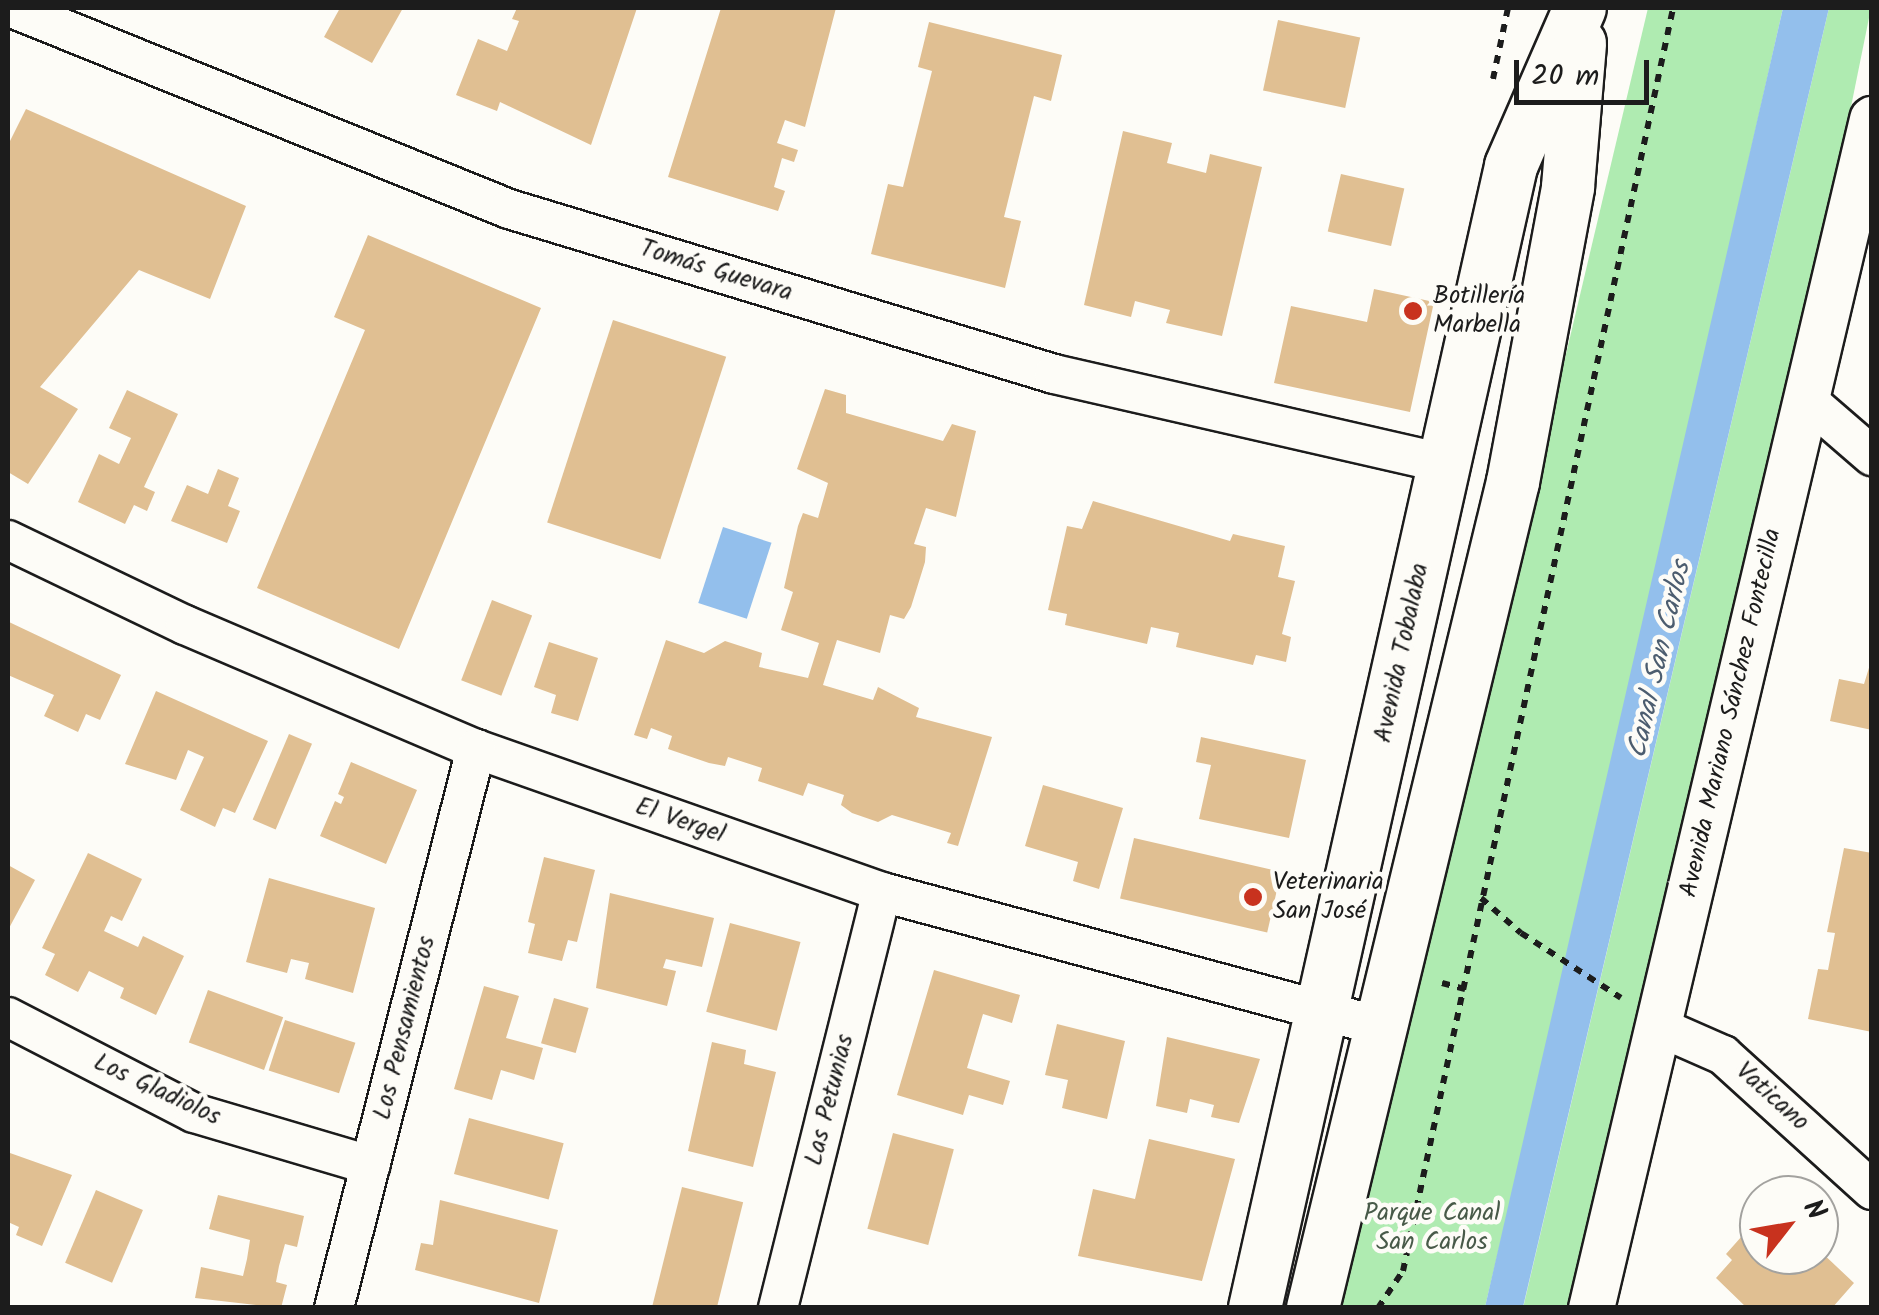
<!DOCTYPE html>
<meta charset="utf-8">
<style>
body{margin:0}
#map{position:relative;width:1879px;height:1315px;overflow:hidden;background:#fdfcf7;font-family:Kalam,sans-serif}
div>[style]{position:absolute}
.green>*{inset:0;background:#afebb1}
.water>*{inset:0;background:#93bfec;transform-origin:0 0}
.building>*{inset:0;background:#e0bf92;transform-origin:0 0}
.path>*{height:6px;margin-top:-3px;transform-origin:0;background:repeating-linear-gradient(90deg,#1c1c1c 0 8px,transparent 0 16px)}
.roads{filter:drop-shadow(2px 0 #1c1c1c) drop-shadow(-2px 0 #1c1c1c) drop-shadow(0 2px #1c1c1c) drop-shadow(0 -2px #1c1c1c)}
.minor>*{height:38px;margin:-19px;padding:0 19px;transform-origin:19px;border-radius:19px;background:#fdfcf7}
.tertiary>*{height:45px;margin:-22.5px;padding:0 22.5px;transform-origin:22.5px;border-radius:22.5px;background:#fdfcf7}
.secondary>*{height:52px;margin:-26px;padding:0 26px;transform-origin:26px;border-radius:26px;background:#fdfcf7}
.dots>*{width:28px;height:28px;translate:-50% -50%;box-sizing:border-box;border:5px solid #fdfcf7;border-radius:50%}
span{translate:-50% -50%;white-space:nowrap;text-align:center;line-height:1.15;-webkit-text-stroke:9px #fdfcf7;paint-order:stroke}
.street-label{font-size:25px;color:#1c1c1c}
.poi-label{font-size:25px;color:#1c1c1c}
.left{translate:0 -50%;text-align:left}
.park-label{font-size:25px;color:#485a49}
.water-label{font-size:28px;color:#4c5d6f;font-style:italic}
.frame{position:absolute;inset:0;border:10px solid #1c1c1c;pointer-events:none}
.north{position:absolute;left:1739px;top:1175px;width:100px;height:100px;box-sizing:border-box;background:#fdfcf7;border:2px solid #a3a29f;border-radius:50%;rotate:59deg;font-size:28px;font-weight:700;line-height:40px;text-align:center;color:#1c1c1c}
.north::after{content:'';display:block;margin:auto;width:35px;height:45px;background:#c8321e;clip-path:polygon(50% 0,100% 100%,50% 72%,0 100%)}
.scale{position:absolute;left:1514px;top:60px;width:135px;height:45px;box-sizing:border-box;border:5px solid #1c1c1c;border-top:0;padding-left:12px;font-size:30px;line-height:35px;white-space:nowrap;color:#1c1c1c;-webkit-text-stroke:8px #fdfcf7;paint-order:stroke}
</style>
<div id="map">
<div class="green">
<i style="clip-path:polygon(1648px 8px,1783px 8px,1572px 943px,1485px 1307px,1340px 1308px)"></i>
<i style="clip-path:polygon(1829px 8px,1871px 8px,1790px 408px,1577px 1307px,1523px 1308px)"></i>
</div>
<div class="water">
<i style="clip-path:polygon(1783px 8px,1829px 8px,1523px 1307px,1485px 1307px)"></i>
<i style="left:723px;top:527px;width:51px;height:80px;rotate:18deg"></i>
</div>
<div class="building">
<i style="clip-path:polygon(340px 8px,403px 8px,372px 63px,324px 37px)"></i>
<i style="clip-path:polygon(517px 8px,637px 8px,591px 145px,500px 102px,497px 111px,456px 95px,478px 39px,507px 51px,519px 21px,512px 19px)"></i>
<i style="clip-path:polygon(721px 8px,836px 8px,805px 127px,785px 120px,777px 143px,798px 150px,794px 162px,782px 158px,774px 187px,785px 191px,778px 211px,668px 177px)"></i>
<i style="left:1278px;top:20px;width:84px;height:72px;rotate:12deg"></i>
<i style="clip-path:polygon(929px 22px,1062px 55px,1051px 101px,1034px 96px,1004px 217px,1021px 221px,1005px 288px,871px 254px,888px 184px,903px 187px,932px 71px,918px 67px)"></i>
<i style="clip-path:polygon(26px 109px,246px 206px,210px 299px,139px 270px,40px 387px,78px 409px,28px 484px,8px 472px,8px 145px)"></i>
<i style="clip-path:polygon(1123px 131px,1172px 143px,1167px 163px,1206px 173px,1210px 154px,1262px 167px,1222px 336px,1166px 323px,1170px 310px,1135px 301px,1131px 317px,1084px 305px)"></i>
<i style="left:1341px;top:174px;width:65px;height:59px;rotate:13deg"></i>
<i style="clip-path:polygon(368px 235px,541px 308px,399px 649px,257px 588px,365px 330px,334px 317px)"></i>
<i style="clip-path:polygon(1374px 289px,1434px 302px,1410px 412px,1274px 383px,1291px 306px,1367px 322px)"></i>
<i style="left:613px;top:320px;width:119px;height:213px;rotate:18deg"></i>
<i style="clip-path:polygon(825px 389px,846px 395px,846px 413px,943px 441px,952px 424px,976px 431px,956px 517px,926px 508px,914px 544px,926px 547px,925px 562px,911px 607px,904px 619px,890px 615px,880px 653px,837px 640px,823px 685px,873px 700px,878px 687px,919px 708px,916px 717px,992px 737px,958px 846px,947px 843px,951px 833px,892px 815px,878px 822px,852px 813px,841px 805px,844px 795px,808px 783px,803px 796px,758px 781px,762px 768px,728px 757px,725px 766px,709px 763px,668px 749px,672px 736px,651px 728px,647px 739px,634px 735px,666px 640px,704px 653px,725px 641px,762px 653px,759px 667px,808px 678px,819px 643px,781px 630px,793px 592px,784px 588px,798px 526px,803px 513px,818px 518px,828px 483px,797px 469px)"></i>
<i style="clip-path:polygon(127px 390px,178px 414px,144px 487px,155px 492px,147px 511px,134px 505px,125px 524px,78px 502px,99px 454px,119px 464px,131px 438px,109px 428px)"></i>
<i style="clip-path:polygon(218px 469px,239px 478px,228px 506px,240px 511px,227px 543px,171px 521px,187px 485px,208px 494px)"></i>
<i style="clip-path:polygon(1093px 501px,1230px 541px,1233px 534px,1285px 546px,1278px 577px,1295px 581px,1282px 634px,1291px 637px,1286px 662px,1256px 655px,1253px 665px,1176px 647px,1179px 633px,1151px 627px,1147px 644px,1065px 625px,1067px 614px,1048px 610px,1067px 526px,1082px 529px)"></i>
<i style="left:492px;top:600px;width:43px;height:86px;rotate:21deg"></i>
<i style="clip-path:polygon(9px 622px,121px 675px,100px 720px,86px 714px,78px 732px,44px 716px,54px 695px,8px 675px)"></i>
<i style="clip-path:polygon(549px 642px,598px 658px,578px 721px,551px 713px,556px 695px,534px 687px)"></i>
<i style="clip-path:polygon(1872px 658px,1872px 730px,1830px 721px,1839px 679px,1864px 684px)"></i>
<i style="clip-path:polygon(156px 691px,268px 741px,235px 813px,223px 808px,215px 827px,180px 810px,204px 757px,188px 750px,176px 780px,125px 764px)"></i>
<i style="left:289px;top:734px;width:25px;height:93px;rotate:23deg"></i>
<i style="clip-path:polygon(1201px 737px,1306px 760px,1289px 838px,1199px 819px,1211px 765px,1196px 762px)"></i>
<i style="clip-path:polygon(351px 762px,417px 790px,386px 864px,320px 836px,335px 801px,341px 804px,344px 797px,338px 794px)"></i>
<i style="clip-path:polygon(1043px 785px,1123px 808px,1099px 889px,1073px 881px,1078px 862px,1025px 846px)"></i>
<i style="left:1134px;top:838px;width:151px;height:62px;rotate:13deg"></i>
<i style="clip-path:polygon(1844px 848px,1872px 853px,1872px 1032px,1808px 1019px,1818px 969px,1828px 970px,1835px 933px,1827px 932px)"></i>
<i style="clip-path:polygon(88px 853px,142px 879px,122px 921px,111px 916px,104px 931px,138px 947px,143px 936px,184px 956px,156px 1015px,120px 998px,124px 988px,89px 971px,78px 992px,45px 975px,55px 954px,42px 948px)"></i>
<i style="clip-path:polygon(544px 857px,595px 870px,577px 942px,568px 940px,562px 961px,528px 953px,535px 924px,528px 922px)"></i>
<i style="clip-path:polygon(8px 865px,35px 880px,8px 930px)"></i>
<i style="clip-path:polygon(269px 878px,375px 908px,353px 993px,305px 979px,309px 963px,291px 959px,287px 973px,246px 962px)"></i>
<i style="clip-path:polygon(610px 893px,714px 918px,702px 967px,666px 959px,663px 968px,676px 971px,667px 1006px,596px 988px)"></i>
<i style="left:730px;top:923px;width:73px;height:92px;rotate:15deg"></i>
<i style="clip-path:polygon(934px 970px,1020px 995px,1012px 1023px,983px 1014px,967px 1068px,1010px 1081px,1003px 1105px,969px 1095px,963px 1115px,897px 1095px)"></i>
<i style="clip-path:polygon(484px 986px,519px 996px,506px 1038px,543px 1048px,534px 1080px,501px 1070px,492px 1100px,454px 1089px)"></i>
<i style="left:208px;top:990px;width:80px;height:56px;rotate:20deg"></i>
<i style="left:554px;top:998px;width:36px;height:47px;rotate:16deg"></i>
<i style="left:285px;top:1020px;width:74px;height:53px;rotate:18deg"></i>
<i style="clip-path:polygon(1057px 1024px,1125px 1041px,1107px 1119px,1062px 1108px,1068px 1080px,1045px 1075px)"></i>
<i style="clip-path:polygon(1167px 1037px,1260px 1059px,1239px 1123px,1211px 1117px,1214px 1105px,1190px 1099px,1187px 1113px,1156px 1106px)"></i>
<i style="clip-path:polygon(712px 1042px,746px 1050px,744px 1064px,776px 1072px,753px 1167px,688px 1151px)"></i>
<i style="left:469px;top:1118px;width:98px;height:58px;rotate:15deg"></i>
<i style="left:893px;top:1133px;width:63px;height:99px;rotate:15deg"></i>
<i style="clip-path:polygon(1149px 1139px,1235px 1159px,1202px 1281px,1078px 1256px,1093px 1189px,1135px 1199px)"></i>
<i style="clip-path:polygon(10px 1153px,72px 1175px,42px 1246px,16px 1235px,19px 1227px,8px 1222px)"></i>
<i style="left:682px;top:1187px;width:63px;height:124px;rotate:14deg"></i>
<i style="left:96px;top:1190px;width:51px;height:79px;rotate:23deg"></i>
<i style="clip-path:polygon(218px 1195px,304px 1216px,297px 1247px,285px 1244px,279px 1266px,276px 1282px,287px 1285px,281px 1308px,195px 1298px,201px 1267px,243px 1276px,247px 1259px,250px 1240px,209px 1229px)"></i>
<i style="clip-path:polygon(440px 1200px,558px 1230px,539px 1303px,415px 1270px,421px 1243px,433px 1245px)"></i>
<i style="clip-path:polygon(1750px 1227px,1759px 1236px,1759px 1255px,1779px 1255px,1790px 1265px,1819px 1250px,1854px 1283px,1832px 1308px,1747px 1308px,1716px 1278px,1732px 1260px,1726px 1254px)"></i>
</div>
<div class="path">
<i style="left:1493px;top:79px;width:73px;rotate:-78.1deg"></i>
<i style="left:1481px;top:898px;width:53px;rotate:41.2deg"></i>
<i style="left:1521px;top:933px;width:119px;rotate:33deg"></i>
<i style="left:1442px;top:983px;width:24px;rotate:15deg"></i>
<i style="left:1378px;top:1308px;width:45px;rotate:-56deg"></i>
<i style="left:1403px;top:1271px;width:1292px;rotate:-77.93deg"></i>
</div>
<div class="roads">
<div class="minor">
<i style="left:12px;top:8px;width:536px;rotate:22.02deg"></i>
<i style="left:509px;top:209px;width:569px;rotate:16.84deg"></i>
<i style="left:1054px;top:374px;width:399px;rotate:12.9deg"></i>
<i style="left:1805px;top:398px;width:89px;rotate:40.9deg"></i>
<i style="left:8px;top:540px;width:196px;rotate:25.7deg"></i>
<i style="left:185px;top:625px;width:316px;rotate:23.1deg"></i>
<i style="left:476px;top:749px;width:430px;rotate:19.4deg"></i>
<i style="left:882px;top:892px;width:515px;rotate:15.09deg"></i>
<i style="left:8px;top:1017px;width:209px;rotate:27.3deg"></i>
<i style="left:194px;top:1113px;width:184px;rotate:16.5deg"></i>
<i style="left:1657px;top:1026px;width:72px;rotate:23.7deg"></i>
<i style="left:1723px;top:1055px;width:201px;rotate:42.2deg"></i>
<i style="left:334px;top:1308px;width:577px;rotate:-75.75deg"></i>
<i style="left:778px;top:1308px;width:429px;rotate:-76deg"></i>
</div>
<div class="tertiary">
<i style="left:1591px;top:1308px;width:1222px;rotate:-76.7deg"></i>
</div>
<div class="secondary">
<i style="left:1255px;top:1308px;width:1170px;rotate:-77.36deg"></i>
<i style="left:1511px;top:166px;width:172px;rotate:-66.4deg"></i>
<i style="left:1313px;top:1308px;width:850px;rotate:-76.39deg"></i>
<i style="left:1513px;top:482px;width:300px;rotate:-79.4deg"></i>
<i style="left:1568px;top:187px;width:144px;rotate:-85.2deg"></i>
</div>
</div>
<div class="dots">
<i style="left:1413px;top:311px;background:#c8321e"></i>
<i style="left:1253px;top:897px;background:#c8321e"></i>
</div>
<div class="street-label">
<span style="left:716px;top:271px;rotate:17deg">Tomás Guevara</span>
<span style="left:1402px;top:653px;rotate:-78deg">Avenida Tobalaba</span>
<span style="left:1731px;top:713px;rotate:-77deg">Avenida Mariano Sánchez Fontecilla</span>
<span style="left:680px;top:821px;rotate:19deg">El Vergel</span>
<span style="left:405px;top:1028px;rotate:-76deg">Los Pensamientos</span>
<span style="left:157px;top:1090px;rotate:25deg">Los Gladiolos</span>
<span style="left:1772px;top:1097px;rotate:42deg">Vaticano</span>
<span style="left:830px;top:1100px;rotate:-76deg">Las Petunias</span>
</div>
<div class="poi-label">
<span class="left" style="left:1433px;top:311px">Botillería<br>Marbella</span>
<span class="left" style="left:1273px;top:897px">Veterinaria<br>San José</span>
</div>
<div class="park-label">
<span style="left:1432px;top:1228px">Parque Canal<br>San Carlos</span>
</div>
<div class="water-label">
<span style="left:1660px;top:660px;rotate:-77deg">Canal San Carlos</span>
</div>
<div class="frame"></div>
<div class="north">N</div>
<div class="scale">20 m</div>
</div>
